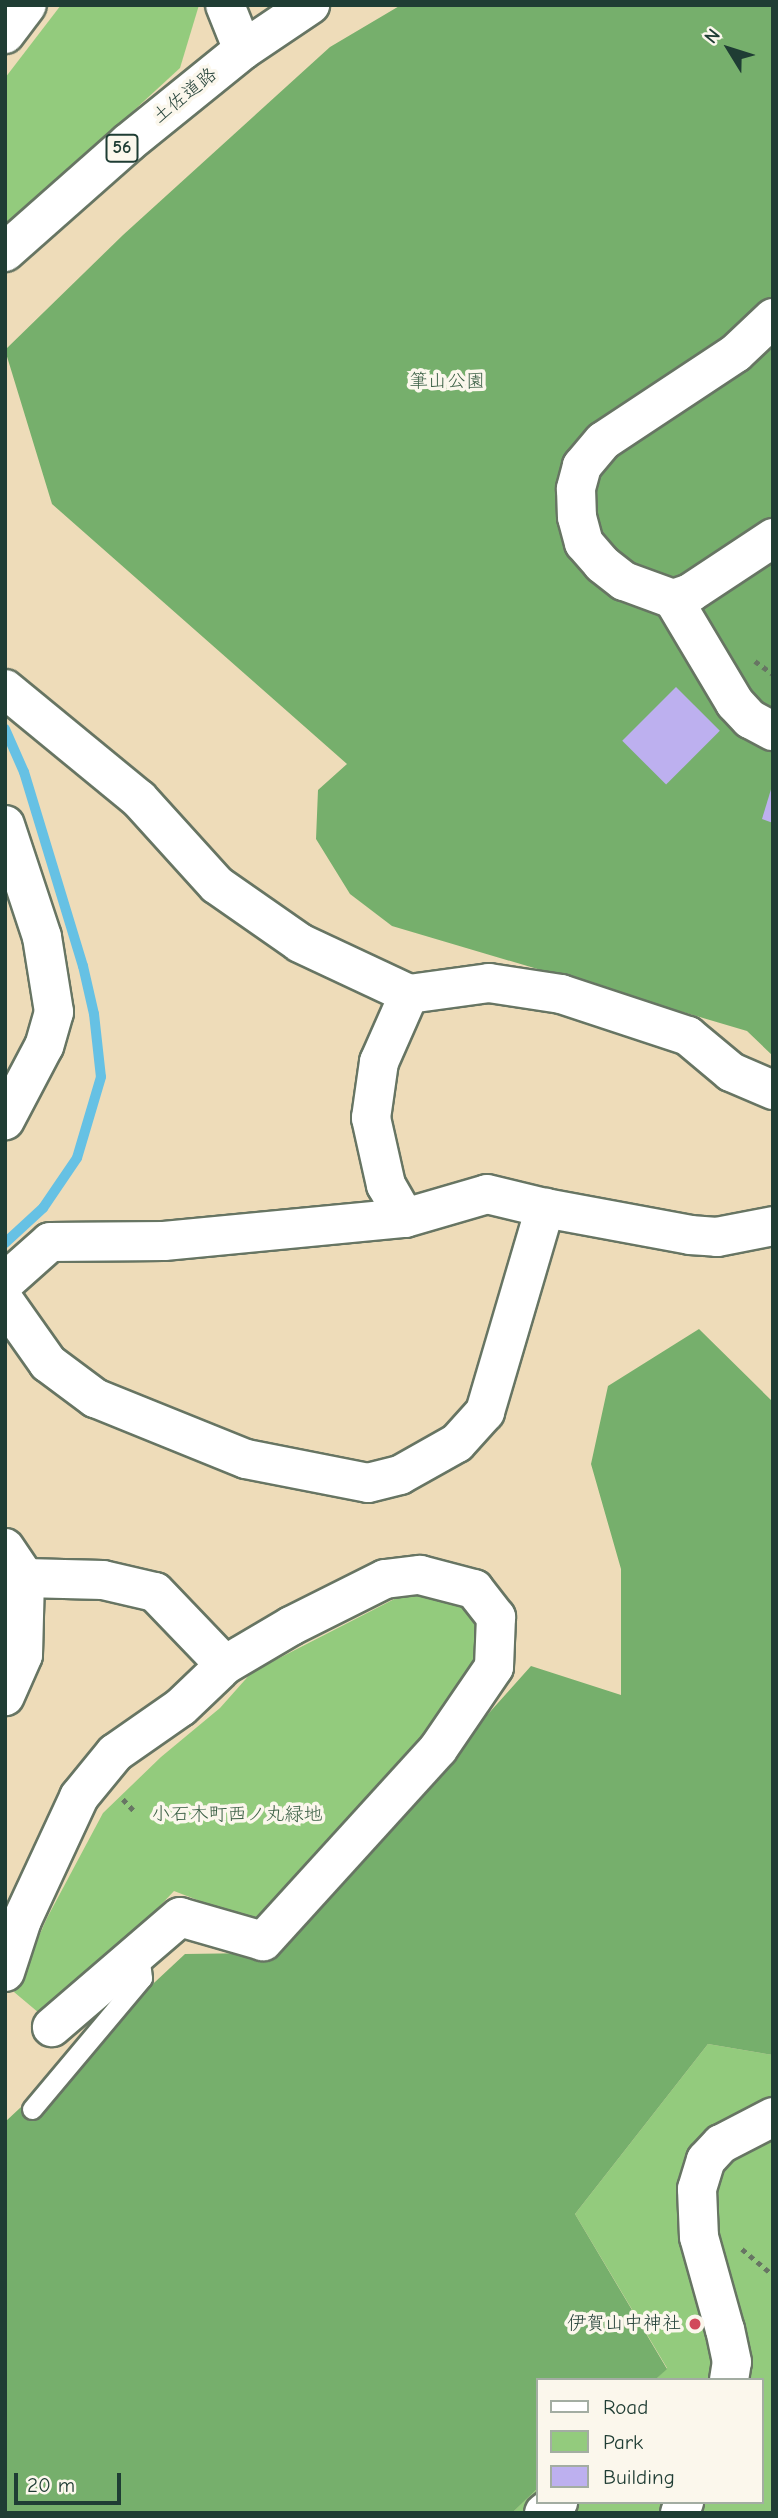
<!DOCTYPE html>
<meta charset="utf-8">
<style>
body{margin:0}
#map{position:relative;width:778px;height:2518px;overflow:hidden;background:#eedcb9;font-family:"Comic Neue","Klee One",sans-serif}
div>[style]{position:absolute}
.green>*{inset:0;background:#93cb7d}
.forest>*{inset:0;background:#76af6c}
.stream>*{height:10px;margin:-5px;padding:0 5px;transform-origin:5px;border-radius:5px;background:#66c1e4}
.building>*{inset:0;background:#bdb0ef;transform-origin:0 0}
.path>*{height:4.5px;margin-top:-2.25px;transform-origin:0;background:repeating-linear-gradient(90deg,#677563 0 5px,transparent 0 10px)}
.roads{filter:drop-shadow(2px 0 #677563) drop-shadow(-2px 0 #677563) drop-shadow(0 2px #677563) drop-shadow(0 -2px #677563)}
.lane>*{height:19px;margin:-9.5px;padding:0 9.5px;transform-origin:9.5px;border-radius:9.5px;background:#fff}
.street>*{height:38px;margin:-19px;padding:0 19px;transform-origin:19px;border-radius:19px;background:#fff}
.secondary>*{height:38px;margin:-19px;padding:0 19px;transform-origin:19px;border-radius:19px;background:#fff}
.highway>*{height:38px;margin:-19px;padding:0 19px;transform-origin:19px;border-radius:19px;background:#fff}
.dots>*{width:19px;height:19px;translate:-50% -50%;box-sizing:border-box;border:4px solid #fbf7ec;border-radius:50%}
span{translate:-50% -50%;white-space:nowrap;text-align:center;line-height:1.15;-webkit-text-stroke:7px #fbf7ec;paint-order:stroke}
.shield-label span{padding:2px 5px;background:#fbf7ec;border:2px solid;border-radius:5px;-webkit-text-stroke-width:0}
.shield-label{font-size:18px;color:#1f3d34;font-weight:700}
.street-label{font-size:19px;color:#1f3d34}
.park-label{font-size:19px;color:#3c6046}
.poi-label{font-size:19px;color:#1f3d34}
.right{translate:-100% -50%;text-align:right}
.frame{position:absolute;inset:0;border:7px solid #1f3d34;pointer-events:none}
.legend{position:absolute;left:536px;top:2378px;width:228px;height:126px;box-sizing:border-box;background:#fbf7ec;border:2px solid #a3ada2;margin:0;padding:9px 12px;list-style:none;font-size:21px;color:#1f3d34}
.legend li{display:flex;align-items:center;gap:14px;height:35px}
.legend b{width:35px;border:2px solid #a3ada2}
.north{position:absolute;left:694px;top:14px;width:70px;height:70px;-webkit-text-stroke:5px #fbf7ec;paint-order:stroke;rotate:308deg;font-size:19px;font-weight:700;line-height:28px;text-align:center;color:#1f3d34}
.north::after{content:'';display:block;margin:auto;width:24px;height:32px;background:#1f3d34;clip-path:polygon(50% 0,100% 100%,50% 72%,0 100%)}
.scale{position:absolute;left:14px;top:2473px;width:107px;height:32px;box-sizing:border-box;border:4px solid #1f3d34;border-top:0;padding-left:9px;font-size:21px;line-height:24px;white-space:nowrap;color:#1f3d34;-webkit-text-stroke:5px #fbf7ec;paint-order:stroke}
</style>
<div id="map">
<div class="green">
<i style="clip-path:polygon(61px 5px,199px 5px,180px 68px,5px 229px,5px 78px)"></i>
<i style="clip-path:polygon(412px 1590px,457px 1601px,482px 1620px,478px 1669px,415px 1757px,260px 1924px,174px 1891px,98px 1972px,45px 2018px,14px 1992px,47px 1918px,103px 1813px,161px 1757px,220px 1708px,252px 1672px)"></i>
<i style="clip-path:polygon(708px 2044px,773px 2055px,773px 2513px,512px 2513px,538px 2488px,538px 2502px,762px 2502px,762px 2380px,655px 2380px,667px 2368px,575px 2214px)"></i>
</div>
<div class="forest">
<i style="clip-path:polygon(401px 5px,773px 5px,773px 1056px,747px 1031px,392px 926px,350px 894px,316px 839px,318px 790px,347px 764px,52px 504px,5px 350px,123px 235px,330px 47px)"></i>
<i style="clip-path:polygon(699px 1329px,773px 1402px,773px 2055px,708px 2044px,575px 2214px,667px 2369px,655px 2380px,538px 2380px,538px 2488px,512px 2513px,5px 2513px,5px 2122px,185px 1954px,258px 1953px,311px 1912px,531px 1666px,621px 1695px,621px 1569px,591px 1464px,608px 1386px)"></i>
</div>
<div class="stream">
<i style="left:5px;top:729px;width:47px;rotate:66.2deg"></i>
<i style="left:24px;top:772px;width:203px;rotate:73.1deg"></i>
<i style="left:83px;top:966px;width:49px;rotate:77.1deg"></i>
<i style="left:94px;top:1014px;width:63px;rotate:83.7deg"></i>
<i style="left:101px;top:1077px;width:84px;rotate:106.5deg"></i>
<i style="left:77px;top:1158px;width:60px;rotate:124.2deg"></i>
<i style="left:43px;top:1208px;width:52px;rotate:137.4deg"></i>
</div>
<div class="building">
<i style="left:676px;top:687px;width:62px;height:76px;rotate:45deg"></i>
<i style="clip-path:polygon(772px 786px,773px 786px,773px 823px,762px 819px)"></i>
</div>
<div class="path">
<i style="left:755px;top:661px;width:22px;rotate:36deg"></i>
<i style="left:123px;top:1799px;width:19px;rotate:47deg"></i>
<i style="left:742px;top:2249px;width:40px;rotate:40deg"></i>
</div>
<div class="roads">
<div class="lane">
<i style="left:32px;top:2109px;width:171px;rotate:-50deg"></i>
<i style="left:142px;top:1978px;width:25px;rotate:-97deg"></i>
</div>
<div class="street">
<i style="left:673px;top:599px;width:121px;rotate:59.2deg"></i>
<i style="left:735px;top:703px;width:22px;rotate:47deg"></i>
<i style="left:750px;top:719px;width:26px;rotate:28deg"></i>
<i style="left:5px;top:689px;width:173px;rotate:39.4deg"></i>
<i style="left:139px;top:799px;width:116px;rotate:47.8deg"></i>
<i style="left:217px;top:885px;width:101px;rotate:34.9deg"></i>
<i style="left:300px;top:943px;width:120px;rotate:25.1deg"></i>
<i style="left:5px;top:825px;width:118px;rotate:71.7deg"></i>
<i style="left:42px;top:937px;width:76px;rotate:80.9deg"></i>
<i style="left:54px;top:1012px;width:35px;rotate:106deg"></i>
<i style="left:44px;top:1046px;width:84px;rotate:117.8deg"></i>
<i style="left:405px;top:1218px;width:38px;rotate:-120deg"></i>
<i style="left:386px;top:1185px;width:69px;rotate:-102.6deg"></i>
<i style="left:371px;top:1118px;width:57px;rotate:-81.9deg"></i>
<i style="left:379px;top:1062px;width:74px;rotate:-66.2deg"></i>
<i style="left:409px;top:994px;width:81px;rotate:-7.8deg"></i>
<i style="left:489px;top:983px;width:73px;rotate:8.7deg"></i>
<i style="left:561px;top:994px;width:134px;rotate:18.3deg"></i>
<i style="left:688px;top:1036px;width:56px;rotate:39.9deg"></i>
<i style="left:731px;top:1072px;width:46px;rotate:23.2deg"></i>
<i style="left:5px;top:1282px;width:60px;rotate:-41.6deg"></i>
<i style="left:50px;top:1242px;width:114px;rotate:-0.5deg"></i>
<i style="left:164px;top:1241px;width:242px;rotate:-5.5deg"></i>
<i style="left:405px;top:1218px;width:85px;rotate:-16.3deg"></i>
<i style="left:487px;top:1194px;width:60px;rotate:13.6deg"></i>
<i style="left:545px;top:1208px;width:147px;rotate:10.5deg"></i>
<i style="left:690px;top:1235px;width:27px;rotate:4deg"></i>
<i style="left:717px;top:1237px;width:57px;rotate:-11.1deg"></i>
<i style="left:5px;top:1302px;width:75px;rotate:54.8deg"></i>
<i style="left:48px;top:1363px;width:59px;rotate:36.7deg"></i>
<i style="left:95px;top:1398px;width:163px;rotate:22deg"></i>
<i style="left:246px;top:1459px;width:124px;rotate:11.1deg"></i>
<i style="left:368px;top:1483px;width:33px;rotate:-14deg"></i>
<i style="left:400px;top:1475px;width:65px;rotate:-29.3deg"></i>
<i style="left:457px;top:1443px;width:42px;rotate:-47.9deg"></i>
<i style="left:485px;top:1412px;width:213px;rotate:-73.6deg"></i>
<i style="left:5px;top:1548px;width:36px;rotate:56deg"></i>
<i style="left:25px;top:1578px;width:77px;rotate:91.5deg"></i>
<i style="left:23px;top:1655px;width:45px;rotate:113.7deg"></i>
<i style="left:25px;top:1578px;width:78px;rotate:1.5deg"></i>
<i style="left:103px;top:1580px;width:53px;rotate:13deg"></i>
<i style="left:155px;top:1592px;width:101px;rotate:46.2deg"></i>
<i style="left:5px;top:1972px;width:55px;rotate:-71.9deg"></i>
<i style="left:22px;top:1920px;width:136px;rotate:-65.1deg"></i>
<i style="left:79px;top:1797px;width:57px;rotate:-50.7deg"></i>
<i style="left:115px;top:1753px;width:80px;rotate:-34.9deg"></i>
<i style="left:181px;top:1707px;width:61px;rotate:-43.7deg"></i>
<i style="left:225px;top:1665px;width:77px;rotate:-30.6deg"></i>
<i style="left:291px;top:1626px;width:105px;rotate:-26.6deg"></i>
<i style="left:385px;top:1579px;width:35px;rotate:-7deg"></i>
<i style="left:420px;top:1575px;width:56px;rotate:14.5deg"></i>
<i style="left:474px;top:1589px;width:36px;rotate:52deg"></i>
<i style="left:496px;top:1617px;width:50px;rotate:92.3deg"></i>
<i style="left:494px;top:1667px;width:99px;rotate:124.3deg"></i>
<i style="left:438px;top:1749px;width:260px;rotate:132.3deg"></i>
<i style="left:263px;top:1941px;width:86px;rotate:-163.9deg"></i>
<i style="left:180px;top:1917px;width:169px;rotate:139.3deg"></i>
<i style="left:729px;top:2380px;width:18px;rotate:-81deg"></i>
<i style="left:732px;top:2362px;width:33px;rotate:-102deg"></i>
<i style="left:725px;top:2330px;width:97px;rotate:-105.6deg"></i>
<i style="left:699px;top:2237px;width:48px;rotate:-92.4deg"></i>
<i style="left:697px;top:2189px;width:30px;rotate:-73deg"></i>
<i style="left:706px;top:2160px;width:22px;rotate:-47deg"></i>
<i style="left:721px;top:2144px;width:59px;rotate:-27.4deg"></i>
<i style="left:544px;top:2513px;width:18px;rotate:-38deg"></i>
<i style="left:680px;top:2513px;width:12px;rotate:-70deg"></i>
</div>
<div class="secondary">
<i style="left:225px;top:5px;width:48px;rotate:68.2deg"></i>
<i style="left:773px;top:318px;width:51px;rotate:136.6deg"></i>
<i style="left:736px;top:353px;width:159px;rotate:146.5deg"></i>
<i style="left:603px;top:441px;width:33px;rotate:130deg"></i>
<i style="left:582px;top:466px;width:24px;rotate:105deg"></i>
<i style="left:576px;top:489px;width:28px;rotate:88deg"></i>
<i style="left:577px;top:517px;width:27px;rotate:75deg"></i>
<i style="left:584px;top:543px;width:28px;rotate:49deg"></i>
<i style="left:602px;top:564px;width:28px;rotate:38deg"></i>
<i style="left:624px;top:581px;width:52px;rotate:20.2deg"></i>
<i style="left:673px;top:599px;width:18px;rotate:-19deg"></i>
<i style="left:690px;top:593px;width:100px;rotate:-33.5deg"></i>
</div>
<div class="highway">
<i style="left:5px;top:34px;width:36px;rotate:-53deg"></i>
<i style="left:5px;top:252px;width:164px;rotate:-41.5deg"></i>
<i style="left:128px;top:143px;width:148px;rotate:-39deg"></i>
<i style="left:243px;top:50px;width:81px;rotate:-33.9deg"></i>
</div>
</div>
<div class="dots">
<i style="left:695px;top:2324px;background:#d1495b"></i>
</div>
<div class="shield-label">
<span style="left:122px;top:148px">56</span>
</div>
<div class="street-label">
<span style="left:185px;top:96px;rotate:-39deg">土佐道路</span>
</div>
<div class="park-label">
<span style="left:447px;top:382px">筆山公園</span>
<span style="left:237px;top:1815px">小石木町西ノ丸緑地</span>
</div>
<div class="poi-label">
<span class="right" style="left:681px;top:2324px">伊賀山中神社</span>
</div>
<div class="frame"></div>
<ul class="legend">
<li><b style="height:9px;background:#fff"></b>Road</li>
<li><b style="height:19px;background:#93cb7d"></b>Park</li>
<li><b style="height:19px;background:#bdb0ef"></b>Building</li>
</ul>
<div class="north">N</div>
<div class="scale">20 m</div>
</div>
